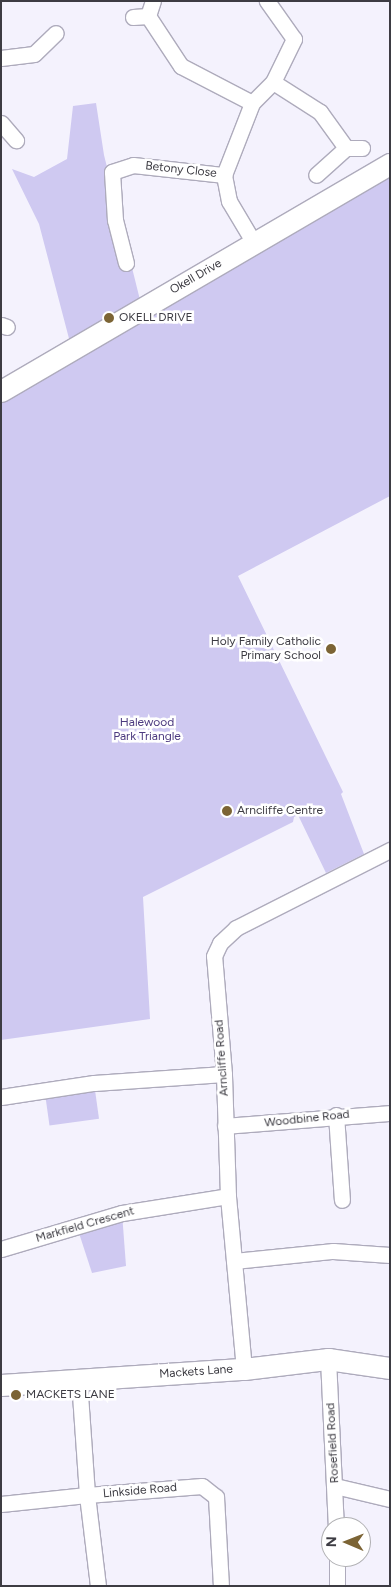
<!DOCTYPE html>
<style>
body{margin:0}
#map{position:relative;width:391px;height:1587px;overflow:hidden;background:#f4f2fd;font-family:Figtree,sans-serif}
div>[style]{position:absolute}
.green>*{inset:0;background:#cfc9f1;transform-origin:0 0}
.roads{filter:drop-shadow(1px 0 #aeabbc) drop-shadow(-1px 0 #aeabbc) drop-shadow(0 1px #aeabbc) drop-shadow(0 -1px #aeabbc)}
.street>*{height:15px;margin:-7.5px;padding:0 7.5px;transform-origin:7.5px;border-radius:7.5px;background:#fff}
.secondary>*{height:21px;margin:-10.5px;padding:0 10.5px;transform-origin:10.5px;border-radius:10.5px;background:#fff}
.dots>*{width:14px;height:14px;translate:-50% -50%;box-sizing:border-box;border:2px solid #fff;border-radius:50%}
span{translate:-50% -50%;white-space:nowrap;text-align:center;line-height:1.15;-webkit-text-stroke:5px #fff;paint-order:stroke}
.street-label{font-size:12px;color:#3d3c43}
.poi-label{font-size:12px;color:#3d3c43}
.left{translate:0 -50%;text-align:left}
.right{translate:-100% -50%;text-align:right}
.park-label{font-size:12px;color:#4c3a7f}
.frame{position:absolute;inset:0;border:2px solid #3d3c43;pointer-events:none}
.north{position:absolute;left:321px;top:1517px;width:50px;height:50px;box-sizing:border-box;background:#fff;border:1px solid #b1b1b4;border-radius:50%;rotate:271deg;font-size:14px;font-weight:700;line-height:20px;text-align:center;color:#3d3c43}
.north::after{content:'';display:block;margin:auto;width:18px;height:22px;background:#7c6435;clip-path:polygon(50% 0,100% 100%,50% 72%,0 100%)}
</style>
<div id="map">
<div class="green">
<i style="clip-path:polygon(96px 103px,104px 155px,142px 308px,72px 350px,39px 224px,12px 169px,34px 177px,67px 159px,73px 106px)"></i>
<i style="clip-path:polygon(390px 174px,390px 496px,238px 576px,343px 792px,341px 794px,364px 854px,326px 873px,298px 815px,294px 817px,293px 822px,143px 897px,150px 1019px,1px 1040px,1px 400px)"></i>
<i style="left:94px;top:1083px;width:36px;height:50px;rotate:82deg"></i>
<i style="clip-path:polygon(122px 1213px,126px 1266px,92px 1273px,77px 1227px)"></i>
</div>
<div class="roads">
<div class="street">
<i style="left:148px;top:16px;width:16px;rotate:-72deg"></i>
<i style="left:133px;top:17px;width:15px;rotate:-4deg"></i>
<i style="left:148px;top:16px;width:60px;rotate:56.6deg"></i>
<i style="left:181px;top:66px;width:80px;rotate:27.5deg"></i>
<i style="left:1px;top:58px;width:33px;rotate:-7deg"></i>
<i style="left:34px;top:54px;width:30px;rotate:-44deg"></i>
<i style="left:273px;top:82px;width:56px;rotate:32.6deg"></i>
<i style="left:320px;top:112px;width:44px;rotate:54.2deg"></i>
<i style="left:346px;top:148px;width:40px;rotate:138deg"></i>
<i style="left:1px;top:123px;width:23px;rotate:49deg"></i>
<i style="left:346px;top:148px;width:16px"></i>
<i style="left:254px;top:243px;width:49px;rotate:-120.8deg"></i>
<i style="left:229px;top:201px;width:26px;rotate:-101deg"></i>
<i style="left:224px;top:175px;width:77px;rotate:-68.7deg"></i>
<i style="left:252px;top:103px;width:30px;rotate:-45deg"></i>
<i style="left:273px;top:82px;width:48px;rotate:-64deg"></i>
<i style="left:294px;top:39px;width:47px;rotate:-125.4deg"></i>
<i style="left:126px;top:263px;width:44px;rotate:-104.3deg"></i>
<i style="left:115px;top:220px;width:48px;rotate:-93.6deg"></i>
<i style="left:112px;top:172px;width:22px;rotate:-18deg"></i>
<i style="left:133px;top:165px;width:92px;rotate:6.3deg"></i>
<i style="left:1px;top:325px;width:6px;rotate:18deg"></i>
<i style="left:1px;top:1097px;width:94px;rotate:-8.6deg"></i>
<i style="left:94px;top:1083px;width:130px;rotate:-4deg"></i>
<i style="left:336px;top:1115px;width:85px;rotate:86deg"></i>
<i style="left:225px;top:1126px;width:166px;rotate:-4.5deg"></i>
<i style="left:1px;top:1249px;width:126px;rotate:-16.6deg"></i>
<i style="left:122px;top:1213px;width:107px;rotate:-9.1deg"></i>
<i style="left:234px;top:1261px;width:100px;rotate:-5.8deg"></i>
<i style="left:333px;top:1251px;width:57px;rotate:4deg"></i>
<i style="left:328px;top:1359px;width:168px;rotate:87.3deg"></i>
<i style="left:244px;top:1369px;width:174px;rotate:-95.3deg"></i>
<i style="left:228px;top:1196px;width:122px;rotate:-91.9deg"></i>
<i style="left:224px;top:1074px;width:118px;rotate:-94.8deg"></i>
<i style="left:214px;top:956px;width:14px;rotate:-65deg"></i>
<i style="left:220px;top:943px;width:22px;rotate:-43deg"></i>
<i style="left:236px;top:928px;width:173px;rotate:-26.9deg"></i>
<i style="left:79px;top:1380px;width:115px;rotate:86deg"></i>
<i style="left:87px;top:1495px;width:115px;rotate:-4.5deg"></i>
<i style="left:202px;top:1486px;width:18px;rotate:38deg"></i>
<i style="left:216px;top:1497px;width:89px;rotate:86.8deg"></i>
<i style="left:335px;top:1486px;width:57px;rotate:13.3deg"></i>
<i style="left:1px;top:1504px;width:86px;rotate:-6deg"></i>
<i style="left:87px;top:1495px;width:92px;rotate:83.1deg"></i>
<i style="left:337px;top:1557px;width:29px;rotate:90deg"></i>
</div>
<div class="secondary">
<i style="left:1px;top:391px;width:450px;rotate:-30.3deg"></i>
<i style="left:1px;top:1385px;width:244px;rotate:-3.8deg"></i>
<i style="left:244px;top:1369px;width:85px;rotate:-6.8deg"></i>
<i style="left:328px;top:1359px;width:63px;rotate:8.3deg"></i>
</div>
</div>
<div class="dots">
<i style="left:109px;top:318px;background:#7c6435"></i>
<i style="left:331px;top:649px;background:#7c6435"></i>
<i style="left:227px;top:811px;background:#7c6435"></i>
<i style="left:16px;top:1395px;background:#7c6435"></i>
</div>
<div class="street-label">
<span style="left:181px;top:170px;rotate:6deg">Betony Close</span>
<span style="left:196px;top:277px;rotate:-30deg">Okell Drive</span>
<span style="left:222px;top:1058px;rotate:-94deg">Arncliffe Road</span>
<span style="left:307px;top:1119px;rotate:-6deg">Woodbine Road</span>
<span style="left:85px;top:1225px;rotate:-16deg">Markfield Crescent</span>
<span style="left:196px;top:1372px;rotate:-4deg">Mackets Lane</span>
<span style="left:333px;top:1443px;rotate:-93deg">Rosefield Road</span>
<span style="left:140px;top:1491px;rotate:-5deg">Linkside Road</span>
</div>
<div class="poi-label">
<span class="left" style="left:119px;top:318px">OKELL DRIVE</span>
<span class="right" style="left:321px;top:649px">Holy Family Catholic<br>Primary School</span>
<span class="left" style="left:237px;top:811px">Arncliffe Centre</span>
<span class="left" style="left:26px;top:1395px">MACKETS LANE</span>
</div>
<div class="park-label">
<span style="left:147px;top:730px">Halewood<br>Park Triangle</span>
</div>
<div class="frame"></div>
<div class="north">N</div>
</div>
